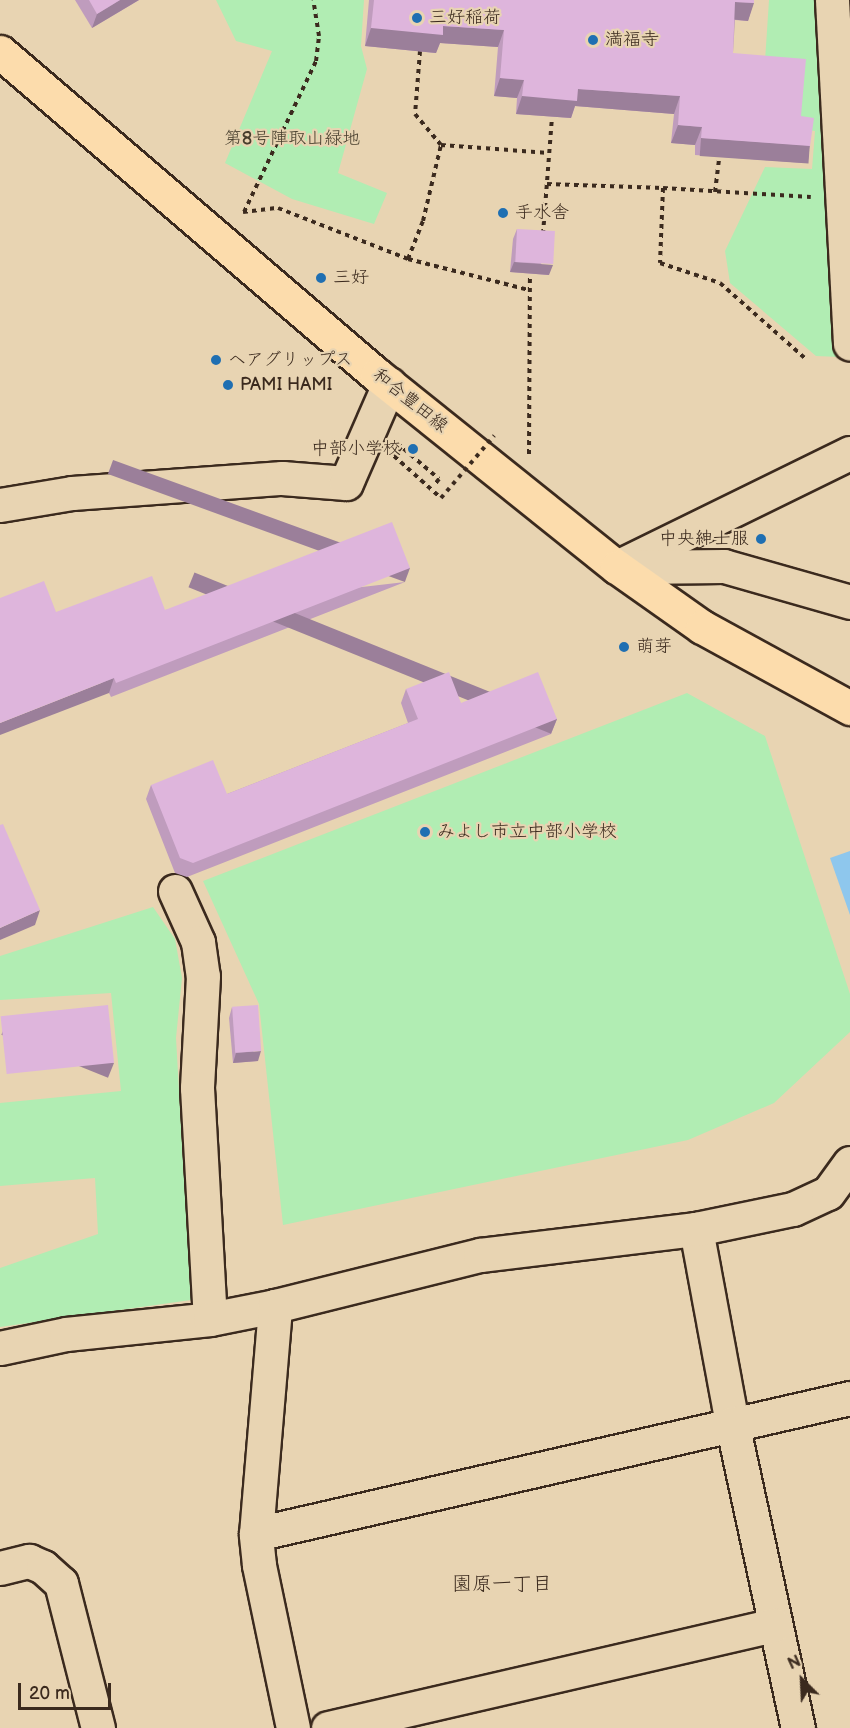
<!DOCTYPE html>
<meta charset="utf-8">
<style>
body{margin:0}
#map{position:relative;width:850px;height:1728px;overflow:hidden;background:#e8d4b2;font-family:"Balsamiq Sans","Klee One",sans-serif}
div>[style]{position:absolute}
.green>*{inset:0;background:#b1edb3}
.water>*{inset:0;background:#8ec7ed}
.path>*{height:4px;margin-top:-2px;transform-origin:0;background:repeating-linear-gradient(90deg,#3b2a1e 0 4.5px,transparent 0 9px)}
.roads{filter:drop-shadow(2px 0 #3b2a1e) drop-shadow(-2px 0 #3b2a1e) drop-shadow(0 2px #3b2a1e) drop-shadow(0 -2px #3b2a1e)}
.minor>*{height:33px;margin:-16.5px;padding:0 16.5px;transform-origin:16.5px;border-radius:16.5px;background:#e8d4b2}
.major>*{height:33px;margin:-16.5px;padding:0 16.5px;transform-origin:16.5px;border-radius:16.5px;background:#fcdcac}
.path-bridge>*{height:4px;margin-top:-2px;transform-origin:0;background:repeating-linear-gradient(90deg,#3b2a1e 0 4.5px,transparent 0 9px)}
.wall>*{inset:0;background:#bf9cbd}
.shaded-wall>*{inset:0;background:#9b7f9a;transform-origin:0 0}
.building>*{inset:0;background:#deb5dc;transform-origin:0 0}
.dots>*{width:16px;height:16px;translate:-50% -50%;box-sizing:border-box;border:3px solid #e8d4b2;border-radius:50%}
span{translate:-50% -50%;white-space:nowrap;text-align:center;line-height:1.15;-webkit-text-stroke:4.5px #e8d4b2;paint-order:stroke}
.poi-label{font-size:18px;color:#3b2a1e}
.left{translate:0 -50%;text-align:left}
.right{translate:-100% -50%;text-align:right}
.park-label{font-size:18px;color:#473e2d}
.street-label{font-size:18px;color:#3b2a1e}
.neighbourhood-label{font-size:20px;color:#3b2a1e}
.north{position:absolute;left:772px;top:1650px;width:60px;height:60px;-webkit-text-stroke:4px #e8d4b2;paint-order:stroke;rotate:336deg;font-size:16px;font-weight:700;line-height:24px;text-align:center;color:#3b2a1e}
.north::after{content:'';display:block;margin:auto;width:21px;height:27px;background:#3b2a1e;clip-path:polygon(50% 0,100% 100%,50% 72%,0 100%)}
.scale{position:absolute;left:18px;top:1683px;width:93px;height:27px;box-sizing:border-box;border:3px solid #3b2a1e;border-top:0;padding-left:8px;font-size:18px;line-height:21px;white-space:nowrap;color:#3b2a1e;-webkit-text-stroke:4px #e8d4b2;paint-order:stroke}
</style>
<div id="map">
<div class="green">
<i style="clip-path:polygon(216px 0,364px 0,361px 46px,367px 69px,338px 173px,387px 193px,374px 224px,292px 199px,225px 163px,272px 51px,236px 41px)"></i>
<i style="clip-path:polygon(769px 0,821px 0,840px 357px,816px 356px,730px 283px,725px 251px,765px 167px,812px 169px,815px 131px,800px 129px,765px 61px)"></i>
<i style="clip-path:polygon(687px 693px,765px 736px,850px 994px,850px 1032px,774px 1103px,688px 1140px,283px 1225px,259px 1004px,203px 881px)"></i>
<i style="clip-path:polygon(153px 907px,175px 939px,182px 978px,176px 1038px,191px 1300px,0 1327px,0 1268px,98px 1234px,95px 1178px,0 1186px,0 1103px,121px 1091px,111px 993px,0 1000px,0 956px)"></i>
</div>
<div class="water">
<i style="clip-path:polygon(850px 851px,850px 915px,830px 858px)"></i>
</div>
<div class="path">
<i style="left:420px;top:51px;width:63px;rotate:94.5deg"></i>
<i style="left:415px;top:114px;width:40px;rotate:50deg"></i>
<i style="left:441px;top:145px;width:108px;rotate:4.2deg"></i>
<i style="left:547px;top:184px;width:116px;rotate:2deg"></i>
<i style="left:663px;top:188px;width:75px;rotate:92.3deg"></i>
<i style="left:660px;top:263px;width:63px;rotate:18.4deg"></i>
<i style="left:720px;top:283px;width:115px;rotate:41.5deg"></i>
<i style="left:663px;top:188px;width:148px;rotate:3.5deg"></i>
<i style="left:715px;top:192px;width:35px;rotate:-83deg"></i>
<i style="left:243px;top:212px;width:35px;rotate:-7deg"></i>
<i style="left:278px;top:208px;width:140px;rotate:21.4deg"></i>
<i style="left:408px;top:259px;width:125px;rotate:14.4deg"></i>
<i style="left:244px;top:212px;width:167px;rotate:-64.5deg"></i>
<i style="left:316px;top:61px;width:25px;rotate:-83deg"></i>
<i style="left:319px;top:36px;width:36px;rotate:-99deg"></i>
<i style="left:543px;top:234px;width:117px;rotate:-85.6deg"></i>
<i style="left:408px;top:259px;width:41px;rotate:-68.5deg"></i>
<i style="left:423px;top:221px;width:78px;rotate:-76.7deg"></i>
<i style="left:397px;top:443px;width:55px;rotate:40.6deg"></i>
<i style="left:439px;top:479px;width:6px;rotate:129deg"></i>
<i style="left:401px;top:447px;width:11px;rotate:128deg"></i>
<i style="left:394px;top:456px;width:63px;rotate:41.8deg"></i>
<i style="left:529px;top:454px;width:180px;rotate:-89.7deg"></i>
</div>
<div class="roads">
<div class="minor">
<i style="left:832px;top:0;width:344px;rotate:87deg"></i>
<i style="left:0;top:505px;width:73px;rotate:-9.5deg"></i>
<i style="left:72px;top:493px;width:211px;rotate:-4.1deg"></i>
<i style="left:282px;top:478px;width:64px;rotate:4.5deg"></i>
<i style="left:346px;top:483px;width:108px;rotate:-66.5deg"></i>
<i style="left:617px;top:567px;width:259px;rotate:-26.1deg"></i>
<i style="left:631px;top:567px;width:93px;rotate:-0.6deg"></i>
<i style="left:724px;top:566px;width:131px;rotate:15.9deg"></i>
<i style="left:175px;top:891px;width:56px;rotate:65.7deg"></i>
<i style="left:198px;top:942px;width:34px;rotate:82deg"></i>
<i style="left:203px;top:976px;width:112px;rotate:93.1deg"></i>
<i style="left:197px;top:1088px;width:231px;rotate:86.8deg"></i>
<i style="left:696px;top:1229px;width:197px;rotate:79.5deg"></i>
<i style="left:732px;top:1423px;width:312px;rotate:77.8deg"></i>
<i style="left:0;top:1348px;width:67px;rotate:-12deg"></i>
<i style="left:66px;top:1334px;width:145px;rotate:-5.9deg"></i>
<i style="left:210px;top:1319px;width:66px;rotate:-11.3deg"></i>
<i style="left:275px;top:1306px;width:211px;rotate:-14deg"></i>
<i style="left:480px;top:1255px;width:218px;rotate:-6.9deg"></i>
<i style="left:696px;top:1229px;width:99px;rotate:-11.7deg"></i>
<i style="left:793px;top:1209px;width:38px;rotate:-25deg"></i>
<i style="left:828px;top:1193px;width:37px;rotate:-54deg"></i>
<i style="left:256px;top:1534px;width:229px;rotate:-85.2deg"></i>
<i style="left:0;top:1568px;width:30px;rotate:-14deg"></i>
<i style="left:29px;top:1561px;width:15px;rotate:23deg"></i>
<i style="left:43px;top:1567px;width:24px;rotate:42deg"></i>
<i style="left:61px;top:1583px;width:150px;rotate:75.7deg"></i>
<i style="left:293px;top:1728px;width:167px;rotate:-101.8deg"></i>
<i style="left:259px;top:1565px;width:31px;rotate:-96deg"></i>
<i style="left:256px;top:1534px;width:609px;rotate:-12.9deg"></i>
<i style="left:328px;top:1728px;width:458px;rotate:-13deg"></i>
</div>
<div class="major">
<i style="left:0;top:52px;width:496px;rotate:40.6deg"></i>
<i style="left:377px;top:375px;width:307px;rotate:38.7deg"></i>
<i style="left:617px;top:567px;width:104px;rotate:35.2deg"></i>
<i style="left:702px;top:627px;width:169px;rotate:28.7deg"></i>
</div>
</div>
<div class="path-bridge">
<i style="left:441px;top:498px;width:82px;rotate:-49.5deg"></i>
</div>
<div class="wall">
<i style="clip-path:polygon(75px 0,139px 0,92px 28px)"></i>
<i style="clip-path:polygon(369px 0,754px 0,748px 21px,735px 20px,733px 53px,801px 116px,810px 146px,804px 163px,695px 155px,695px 145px,671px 143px,674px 114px,575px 106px,571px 118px,516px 114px,517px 98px,494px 96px,498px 47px,440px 43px,436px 53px,365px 46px)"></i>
<i style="clip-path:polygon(517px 229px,549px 275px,510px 272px,513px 239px)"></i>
<i style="clip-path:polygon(405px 582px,111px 697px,109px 693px,56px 612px,165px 610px)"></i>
<i style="clip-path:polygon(406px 689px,461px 703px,557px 719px,551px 734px,187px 877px,175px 873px,146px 799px,151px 785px,227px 794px,408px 723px,401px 703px)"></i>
<i style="clip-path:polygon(232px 1007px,258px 1061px,233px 1063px,229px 1018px)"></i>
</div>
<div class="shaded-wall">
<i style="clip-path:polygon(120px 0,139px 0,92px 28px,97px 14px)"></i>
<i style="clip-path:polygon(735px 2px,754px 3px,748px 21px,729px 19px)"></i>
<i style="clip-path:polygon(443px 26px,504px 30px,498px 47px,440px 43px,436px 53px,365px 46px,371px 28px)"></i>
<i style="clip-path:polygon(500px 78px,524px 80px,517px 98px,494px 96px)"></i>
<i style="clip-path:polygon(578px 89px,680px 96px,674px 114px,575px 106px,571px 118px,516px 114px,522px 96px)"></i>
<i style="clip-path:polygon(678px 125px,702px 127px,695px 145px,671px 143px)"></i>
<i style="left:701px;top:138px;width:109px;height:18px;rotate:4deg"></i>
<i style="clip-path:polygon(514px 262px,553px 265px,549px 275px,510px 272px)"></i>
<i style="left:410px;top:568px;width:15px;height:316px;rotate:110deg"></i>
<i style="clip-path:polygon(114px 678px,109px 693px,0 735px,0 723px)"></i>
<i style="left:557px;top:719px;width:16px;height:391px;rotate:112deg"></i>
<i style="clip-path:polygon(40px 910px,35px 925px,0 940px,0 928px)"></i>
<i style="clip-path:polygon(261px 1051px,258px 1061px,233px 1063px,236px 1053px)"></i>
<i style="left:114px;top:1063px;width:16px;height:115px;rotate:112deg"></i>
</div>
<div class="building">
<i style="clip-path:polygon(89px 0,120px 0,97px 14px)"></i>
<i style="clip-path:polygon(374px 0,754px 0,754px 3px,735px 2px,733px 53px,806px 59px,801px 116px,814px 118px,810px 146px,701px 138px,702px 127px,678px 125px,680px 96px,578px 89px,577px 101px,522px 96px,524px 80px,500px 78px,504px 30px,443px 26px,443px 35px,371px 28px)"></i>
<i style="left:517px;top:229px;width:38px;height:33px;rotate:3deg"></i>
<i style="clip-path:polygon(392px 522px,410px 568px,116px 683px,114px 678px,0 723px,0 598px,44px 581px,56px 612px,152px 576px,165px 610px)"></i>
<i style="clip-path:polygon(449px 672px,461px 703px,538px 672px,557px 719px,193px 863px,180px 858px,151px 785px,213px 760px,227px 794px,418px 719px,406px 689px)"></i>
<i style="clip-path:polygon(3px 824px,40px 910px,0 928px,0 825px)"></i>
<i style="left:108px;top:1005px;width:58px;height:108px;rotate:84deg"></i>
<i style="left:258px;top:1005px;width:46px;height:26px;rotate:86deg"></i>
</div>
<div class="dots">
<i style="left:417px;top:18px;background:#1f6fb2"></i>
<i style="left:593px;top:40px;background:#1f6fb2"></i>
<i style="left:503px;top:213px;background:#1f6fb2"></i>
<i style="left:321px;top:278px;background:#1f6fb2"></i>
<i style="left:216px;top:360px;background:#1f6fb2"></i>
<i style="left:228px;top:385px;background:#1f6fb2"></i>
<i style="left:413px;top:449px;background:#1f6fb2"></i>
<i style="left:761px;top:539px;background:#1f6fb2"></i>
<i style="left:624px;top:647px;background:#1f6fb2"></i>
<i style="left:425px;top:832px;background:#1f6fb2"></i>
</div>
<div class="poi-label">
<span class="left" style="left:429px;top:18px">三好稲荷</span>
<span class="left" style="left:605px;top:40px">満福寺</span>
<span class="left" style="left:515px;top:213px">手水舎</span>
<span class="left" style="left:333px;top:278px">三好</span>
<span class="left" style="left:228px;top:360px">ヘアグリップス</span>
<span class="left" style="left:240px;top:385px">PAMI HAMI</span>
<span class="right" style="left:401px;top:449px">中部小学校</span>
<span class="right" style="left:749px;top:539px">中央紳士服</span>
<span class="left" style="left:636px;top:647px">萌芽</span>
<span class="left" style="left:437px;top:832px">みよし市立中部小学校</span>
</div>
<div class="park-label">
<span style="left:292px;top:139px">第8号陣取山緑地</span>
</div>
<div class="street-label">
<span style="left:410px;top:401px;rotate:39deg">和合豊田線</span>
</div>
<div class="neighbourhood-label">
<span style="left:502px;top:1584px">園原一丁目</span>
</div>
<div class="north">N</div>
<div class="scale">20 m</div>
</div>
